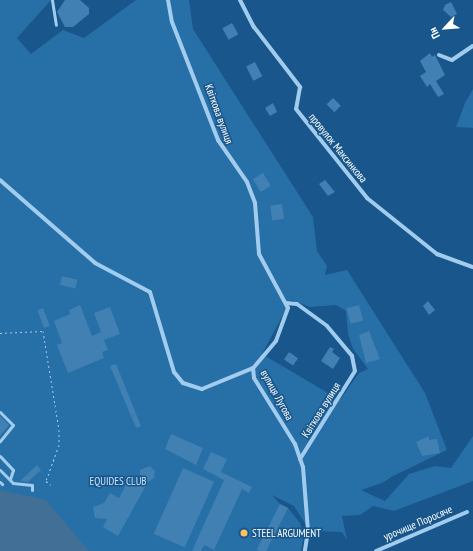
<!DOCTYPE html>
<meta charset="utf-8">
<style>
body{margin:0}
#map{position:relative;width:473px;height:551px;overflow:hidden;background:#18568b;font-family:"PT Sans Narrow",sans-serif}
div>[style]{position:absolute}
.green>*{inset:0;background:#276fa7}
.water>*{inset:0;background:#426f95}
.building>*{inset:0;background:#4080b3;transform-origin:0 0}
.path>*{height:1px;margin-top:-0.5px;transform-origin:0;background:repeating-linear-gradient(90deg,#a1ccee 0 2px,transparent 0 5px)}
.lane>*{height:3px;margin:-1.5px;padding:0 1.5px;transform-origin:1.5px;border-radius:1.5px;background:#a1ccee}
.street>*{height:4px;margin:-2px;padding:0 2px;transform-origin:2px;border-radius:2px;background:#a1ccee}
.dots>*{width:11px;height:11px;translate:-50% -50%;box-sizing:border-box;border:2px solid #18568b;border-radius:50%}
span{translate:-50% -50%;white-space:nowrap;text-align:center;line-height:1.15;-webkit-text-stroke:3px #18568b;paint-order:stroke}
.street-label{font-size:11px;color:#fff}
.park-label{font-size:11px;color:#c7e4fa}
.poi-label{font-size:11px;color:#fff}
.left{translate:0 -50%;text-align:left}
.north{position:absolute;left:425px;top:8px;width:40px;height:40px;-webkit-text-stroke:3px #18568b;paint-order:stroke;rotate:244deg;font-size:11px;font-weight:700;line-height:16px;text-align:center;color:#fff}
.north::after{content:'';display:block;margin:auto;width:14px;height:18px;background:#fff;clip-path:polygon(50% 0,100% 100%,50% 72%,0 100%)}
</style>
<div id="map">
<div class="green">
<i style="clip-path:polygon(evenodd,0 0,51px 0,17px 38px,31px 54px,63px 30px,84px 38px,136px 0,189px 0,193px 29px,313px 217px,317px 251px,327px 266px,325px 275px,347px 270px,425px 393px,447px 450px,393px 476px,382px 483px,361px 490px,385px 501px,409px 474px,435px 466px,451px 468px,473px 436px,473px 481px,394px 511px,373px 506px,360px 515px,342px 516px,347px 540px,342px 532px,310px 531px,294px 506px,272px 495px,280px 504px,288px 508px,300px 523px,304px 535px,301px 551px,0 551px,0 0,291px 300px,310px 307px,336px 305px,346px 311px,348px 334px,353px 349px,368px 369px,359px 373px,340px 400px,262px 354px,291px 300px)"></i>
<i style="clip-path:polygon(473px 89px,473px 128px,456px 127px,465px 103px)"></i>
</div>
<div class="water">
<i style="clip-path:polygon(0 490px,46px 500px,89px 551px,0 551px)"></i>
</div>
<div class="building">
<i style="clip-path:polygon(65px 0,80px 0,89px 8px,89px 14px,73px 27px,65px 27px,57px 12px)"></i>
<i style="clip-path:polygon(451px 2px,457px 14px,451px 17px,443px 10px,445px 5px)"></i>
<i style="left:232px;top:23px;width:13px;height:11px;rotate:61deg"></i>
<i style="clip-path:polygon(430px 53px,432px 57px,435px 55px,445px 75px,436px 81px,444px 94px,438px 97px,430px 84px,427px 87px,420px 76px,426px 72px,420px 61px)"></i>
<i style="left:255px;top:62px;width:16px;height:10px;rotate:63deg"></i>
<i style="left:333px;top:98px;width:11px;height:9px;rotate:45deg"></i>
<i style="clip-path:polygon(273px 103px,277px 112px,270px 116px,265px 108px)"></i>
<i style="left:263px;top:173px;width:15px;height:12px;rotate:58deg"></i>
<i style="clip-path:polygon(325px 180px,335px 192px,328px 196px,319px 184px)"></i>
<i style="left:282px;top:204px;width:15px;height:12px;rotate:82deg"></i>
<i style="left:62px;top:276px;width:16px;height:9px;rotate:14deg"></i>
<i style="clip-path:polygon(428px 301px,435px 310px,429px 315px,423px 306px)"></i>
<i style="clip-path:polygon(80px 305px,92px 336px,101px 332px,94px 313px,110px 307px,120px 334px,104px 340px,108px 350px,102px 352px,104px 358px,68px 373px,57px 345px,62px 343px,54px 321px,70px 314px,69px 310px)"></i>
<i style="left:359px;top:305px;width:16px;height:13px;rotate:75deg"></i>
<i style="left:43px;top:308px;width:19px;height:6px;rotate:69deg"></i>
<i style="clip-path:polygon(369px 331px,380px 359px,366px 363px,359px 335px)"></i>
<i style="clip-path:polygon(330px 347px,334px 349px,332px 352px,340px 358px,333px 369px,321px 361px)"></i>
<i style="left:289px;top:352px;width:11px;height:9px;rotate:34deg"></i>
<i style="clip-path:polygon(116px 364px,141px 426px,136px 428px,110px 366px)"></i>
<i style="clip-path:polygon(0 416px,9px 425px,0 436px)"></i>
<i style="clip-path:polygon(171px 434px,203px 448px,196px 465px,165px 449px)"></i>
<i style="clip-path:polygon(429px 436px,429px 440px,437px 439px,440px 453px,422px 456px,416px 442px)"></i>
<i style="clip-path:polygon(211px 452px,227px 459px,221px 472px,252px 487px,249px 493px,242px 489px,214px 550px,204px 545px,201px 551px,192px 551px,224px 480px,203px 469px)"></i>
<i style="clip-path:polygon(37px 465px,41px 470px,31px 479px,28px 482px,20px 481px)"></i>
<i style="clip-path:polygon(150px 466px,155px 471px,154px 478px,148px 482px,118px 536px,103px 527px,107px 519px,95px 518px,93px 507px,104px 503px,110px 493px,119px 498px,130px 478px,140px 483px,140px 470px)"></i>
<i style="left:183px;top:468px;width:34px;height:72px;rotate:24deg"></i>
<i style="left:280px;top:504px;width:9px;height:51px;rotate:27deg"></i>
</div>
<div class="path">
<i style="left:0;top:333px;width:43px;rotate:-2.7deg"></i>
<i style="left:43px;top:331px;width:100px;rotate:80.8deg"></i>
<i style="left:59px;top:430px;width:15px;rotate:90deg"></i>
<i style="left:59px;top:445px;width:38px;rotate:110deg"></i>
<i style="left:46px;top:481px;width:6px;rotate:39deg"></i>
</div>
<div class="lane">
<i style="left:52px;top:0;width:25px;rotate:81deg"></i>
<i style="left:0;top:412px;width:18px;rotate:45deg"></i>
<i style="left:13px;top:425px;width:21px;rotate:129deg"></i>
<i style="left:0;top:456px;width:19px;rotate:47deg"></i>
<i style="left:13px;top:470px;width:9px;rotate:108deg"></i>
<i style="left:0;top:470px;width:18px;rotate:45deg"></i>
<i style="left:13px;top:483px;width:19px;rotate:6deg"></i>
<i style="left:32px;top:485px;width:5px;rotate:90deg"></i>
<i style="left:0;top:482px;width:3px;rotate:45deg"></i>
</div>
<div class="street">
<i style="left:168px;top:0;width:22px;rotate:80deg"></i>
<i style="left:172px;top:22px;width:127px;rotate:68.7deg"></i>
<i style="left:218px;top:140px;width:51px;rotate:55.4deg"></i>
<i style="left:247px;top:182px;width:22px;rotate:69deg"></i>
<i style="left:255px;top:203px;width:51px;rotate:85.5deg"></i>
<i style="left:259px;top:254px;width:61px;rotate:61.8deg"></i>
<i style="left:288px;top:308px;width:35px;rotate:110deg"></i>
<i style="left:276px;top:341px;width:35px;rotate:130deg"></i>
<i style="left:253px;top:368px;width:10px;rotate:84deg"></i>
<i style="left:254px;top:378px;width:78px;rotate:58.2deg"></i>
<i style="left:295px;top:444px;width:24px;rotate:71deg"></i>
<i style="left:303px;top:467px;width:64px;rotate:85.5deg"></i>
<i style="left:308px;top:531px;width:20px;rotate:99deg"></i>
<i style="left:240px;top:0;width:30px;rotate:63deg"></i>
<i style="left:254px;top:27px;width:76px;rotate:52.5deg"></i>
<i style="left:300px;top:87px;width:22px;rotate:100deg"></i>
<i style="left:296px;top:109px;width:114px;rotate:51.4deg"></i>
<i style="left:367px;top:198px;width:90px;rotate:38.7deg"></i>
<i style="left:437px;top:254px;width:38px;rotate:20deg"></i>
<i style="left:439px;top:55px;width:14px;rotate:21deg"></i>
<i style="left:452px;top:60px;width:25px;rotate:-34deg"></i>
<i style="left:0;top:180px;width:126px;rotate:41.1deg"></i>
<i style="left:95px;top:263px;width:62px;rotate:27.8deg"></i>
<i style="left:150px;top:292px;width:84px;rotate:73.3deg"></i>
<i style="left:174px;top:372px;width:14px;rotate:51deg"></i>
<i style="left:183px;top:383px;width:20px;rotate:18deg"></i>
<i style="left:202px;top:389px;width:55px;rotate:-22.4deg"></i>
<i style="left:286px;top:303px;width:11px;rotate:5deg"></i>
<i style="left:297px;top:304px;width:37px;rotate:36deg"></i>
<i style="left:327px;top:326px;width:39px;rotate:50deg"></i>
<i style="left:352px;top:356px;width:15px;rotate:79deg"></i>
<i style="left:355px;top:371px;width:104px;rotate:122deg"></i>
<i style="left:376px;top:551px;width:99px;rotate:-23.2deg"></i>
</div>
<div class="dots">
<i style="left:244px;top:533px;background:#ffc05e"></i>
</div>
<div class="street-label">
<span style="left:219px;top:114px;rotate:70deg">Квіткова вулиця</span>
<span style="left:338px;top:148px;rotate:51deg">провулок Максинкова</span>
<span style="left:277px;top:395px;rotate:61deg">вулиця Лугова</span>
<span style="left:321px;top:410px;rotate:-58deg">Квіткова вулиця</span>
<span style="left:418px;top:523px;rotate:-23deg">урочище Поросяче</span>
</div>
<div class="park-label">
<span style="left:118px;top:481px">EQUIDES CLUB</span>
</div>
<div class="poi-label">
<span class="left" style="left:252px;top:533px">STEEL ARGUMENT</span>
</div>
<div class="north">Пн</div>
</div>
